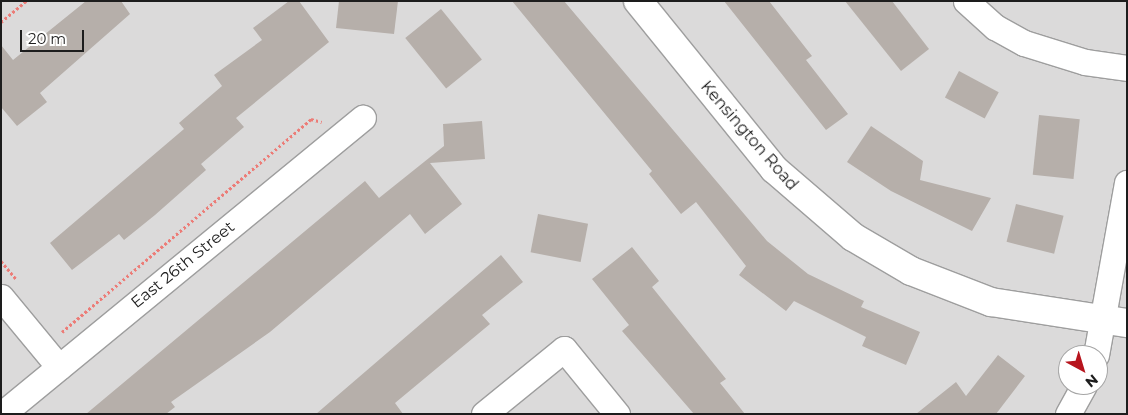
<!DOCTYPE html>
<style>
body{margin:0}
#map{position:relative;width:1128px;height:415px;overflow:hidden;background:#edeae4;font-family:Montserrat,sans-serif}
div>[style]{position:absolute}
.residential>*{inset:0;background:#dbdada}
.building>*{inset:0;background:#b6afaa;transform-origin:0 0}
.path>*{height:3px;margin-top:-1.5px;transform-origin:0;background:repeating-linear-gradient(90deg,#ec7c77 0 2.5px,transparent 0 5px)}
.roads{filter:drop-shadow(1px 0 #9e9e9e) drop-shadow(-1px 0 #9e9e9e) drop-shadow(0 1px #9e9e9e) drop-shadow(0 -1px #9e9e9e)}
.minor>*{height:25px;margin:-12.5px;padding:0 12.5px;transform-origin:12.5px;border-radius:12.5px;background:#fff}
.tertiary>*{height:28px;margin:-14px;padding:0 14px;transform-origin:14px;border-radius:14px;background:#fff}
span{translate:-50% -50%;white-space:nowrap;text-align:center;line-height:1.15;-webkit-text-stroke:4.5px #fff;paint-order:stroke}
.street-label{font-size:16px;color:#1d1d1d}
.frame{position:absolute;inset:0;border:2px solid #1d1d1d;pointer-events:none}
.north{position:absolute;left:1058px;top:345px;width:50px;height:50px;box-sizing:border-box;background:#fff;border:1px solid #a5a5a5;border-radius:50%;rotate:141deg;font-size:14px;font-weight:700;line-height:20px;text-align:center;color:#1d1d1d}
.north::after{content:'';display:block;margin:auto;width:18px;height:22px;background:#b7141d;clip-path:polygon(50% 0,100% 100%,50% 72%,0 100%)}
.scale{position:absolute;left:20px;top:30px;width:64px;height:22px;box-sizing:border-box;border:2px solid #1d1d1d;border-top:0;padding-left:6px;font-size:15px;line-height:18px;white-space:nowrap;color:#1d1d1d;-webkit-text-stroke:4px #fff;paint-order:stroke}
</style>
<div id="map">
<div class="residential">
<i style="clip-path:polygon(evenodd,1px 1px,1127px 1px,1127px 414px,1px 414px,1px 1px,1068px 355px,1098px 355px,1098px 385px,1068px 385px,1068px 355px)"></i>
</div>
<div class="building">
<i style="clip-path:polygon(86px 1px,121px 1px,130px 14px,40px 93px,47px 102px,17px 126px,1px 107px,1px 45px,13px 60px)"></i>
<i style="clip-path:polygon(289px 1px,299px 1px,329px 42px,236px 118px,244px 127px,201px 164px,206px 170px,155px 215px,124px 240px,119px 234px,72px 270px,50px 243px,184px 129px,179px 123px,222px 86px,214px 75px,262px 40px,253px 28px)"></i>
<i style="clip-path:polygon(339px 1px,398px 1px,394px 34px,336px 28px)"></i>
<i style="clip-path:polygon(512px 1px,564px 1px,767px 241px,808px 274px,864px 301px,861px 307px,920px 332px,906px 365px,862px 346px,866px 337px,794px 301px,786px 311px,739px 275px,746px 266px,696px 202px,681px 214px,649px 174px,652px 171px)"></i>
<i style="clip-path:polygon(724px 1px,769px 1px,812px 56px,806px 60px,848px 114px,826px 130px)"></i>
<i style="clip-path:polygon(845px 1px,892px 1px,929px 49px,901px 71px)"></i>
<i style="left:441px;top:9px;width:65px;height:46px;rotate:51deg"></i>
<i style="left:959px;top:71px;width:45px;height:30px;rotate:28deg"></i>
<i style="left:1039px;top:115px;width:41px;height:60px;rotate:6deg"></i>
<i style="clip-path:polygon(482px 121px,485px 159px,430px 163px,462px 204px,425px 234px,410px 214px,270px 332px,171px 402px,175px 407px,166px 414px,86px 414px,365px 181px,379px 198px,444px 146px,443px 124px)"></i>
<i style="clip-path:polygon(871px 126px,923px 161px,920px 180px,991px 198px,972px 231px,891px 191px,847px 162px)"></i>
<i style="left:1016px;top:204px;width:49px;height:39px;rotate:14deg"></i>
<i style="left:538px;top:214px;width:51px;height:39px;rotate:11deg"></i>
<i style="clip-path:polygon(632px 247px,659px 281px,652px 287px,726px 379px,720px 383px,745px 414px,694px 414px,622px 331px,629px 325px,592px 279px)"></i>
<i style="clip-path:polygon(501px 255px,523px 282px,482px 315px,490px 324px,395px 403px,403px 414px,316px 414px)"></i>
<i style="clip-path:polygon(998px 355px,1025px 376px,996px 414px,916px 414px,956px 382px,966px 396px)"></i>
</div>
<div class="path">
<i style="left:1px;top:22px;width:33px;rotate:-40deg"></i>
<i style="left:1px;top:261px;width:23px;rotate:50deg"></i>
<i style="left:62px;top:332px;width:328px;rotate:-40.5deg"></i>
<i style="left:311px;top:119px;width:11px;rotate:15deg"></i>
</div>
<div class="roads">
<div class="minor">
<i style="left:966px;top:1px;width:39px;rotate:42deg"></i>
<i style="left:995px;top:27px;width:33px;rotate:29deg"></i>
<i style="left:1024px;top:43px;width:64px;rotate:17.3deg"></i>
<i style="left:1085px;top:62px;width:42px;rotate:8.1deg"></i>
<i style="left:1px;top:297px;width:91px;rotate:50.4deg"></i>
<i style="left:1096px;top:355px;width:175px;rotate:-79.8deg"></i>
<i style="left:2px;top:414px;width:467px;rotate:-39.4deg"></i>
<i style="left:484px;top:414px;width:103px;rotate:-39.1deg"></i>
<i style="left:564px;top:349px;width:84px;rotate:50.8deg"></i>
<i style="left:1068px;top:414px;width:33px;rotate:-61deg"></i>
</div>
<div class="tertiary">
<i style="left:638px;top:1px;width:216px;rotate:51deg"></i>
<i style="left:774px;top:169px;width:104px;rotate:40.7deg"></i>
<i style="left:853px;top:237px;width:67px;rotate:30.4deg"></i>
<i style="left:911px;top:271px;width:86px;rotate:21.2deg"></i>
<i style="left:991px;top:302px;width:138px;rotate:8.8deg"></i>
</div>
</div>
<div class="street-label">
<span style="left:749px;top:136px;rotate:49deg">Kensington Road</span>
<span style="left:183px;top:265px;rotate:-39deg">East 26th Street</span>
</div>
<div class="frame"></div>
<div class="north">N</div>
<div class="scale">20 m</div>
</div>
